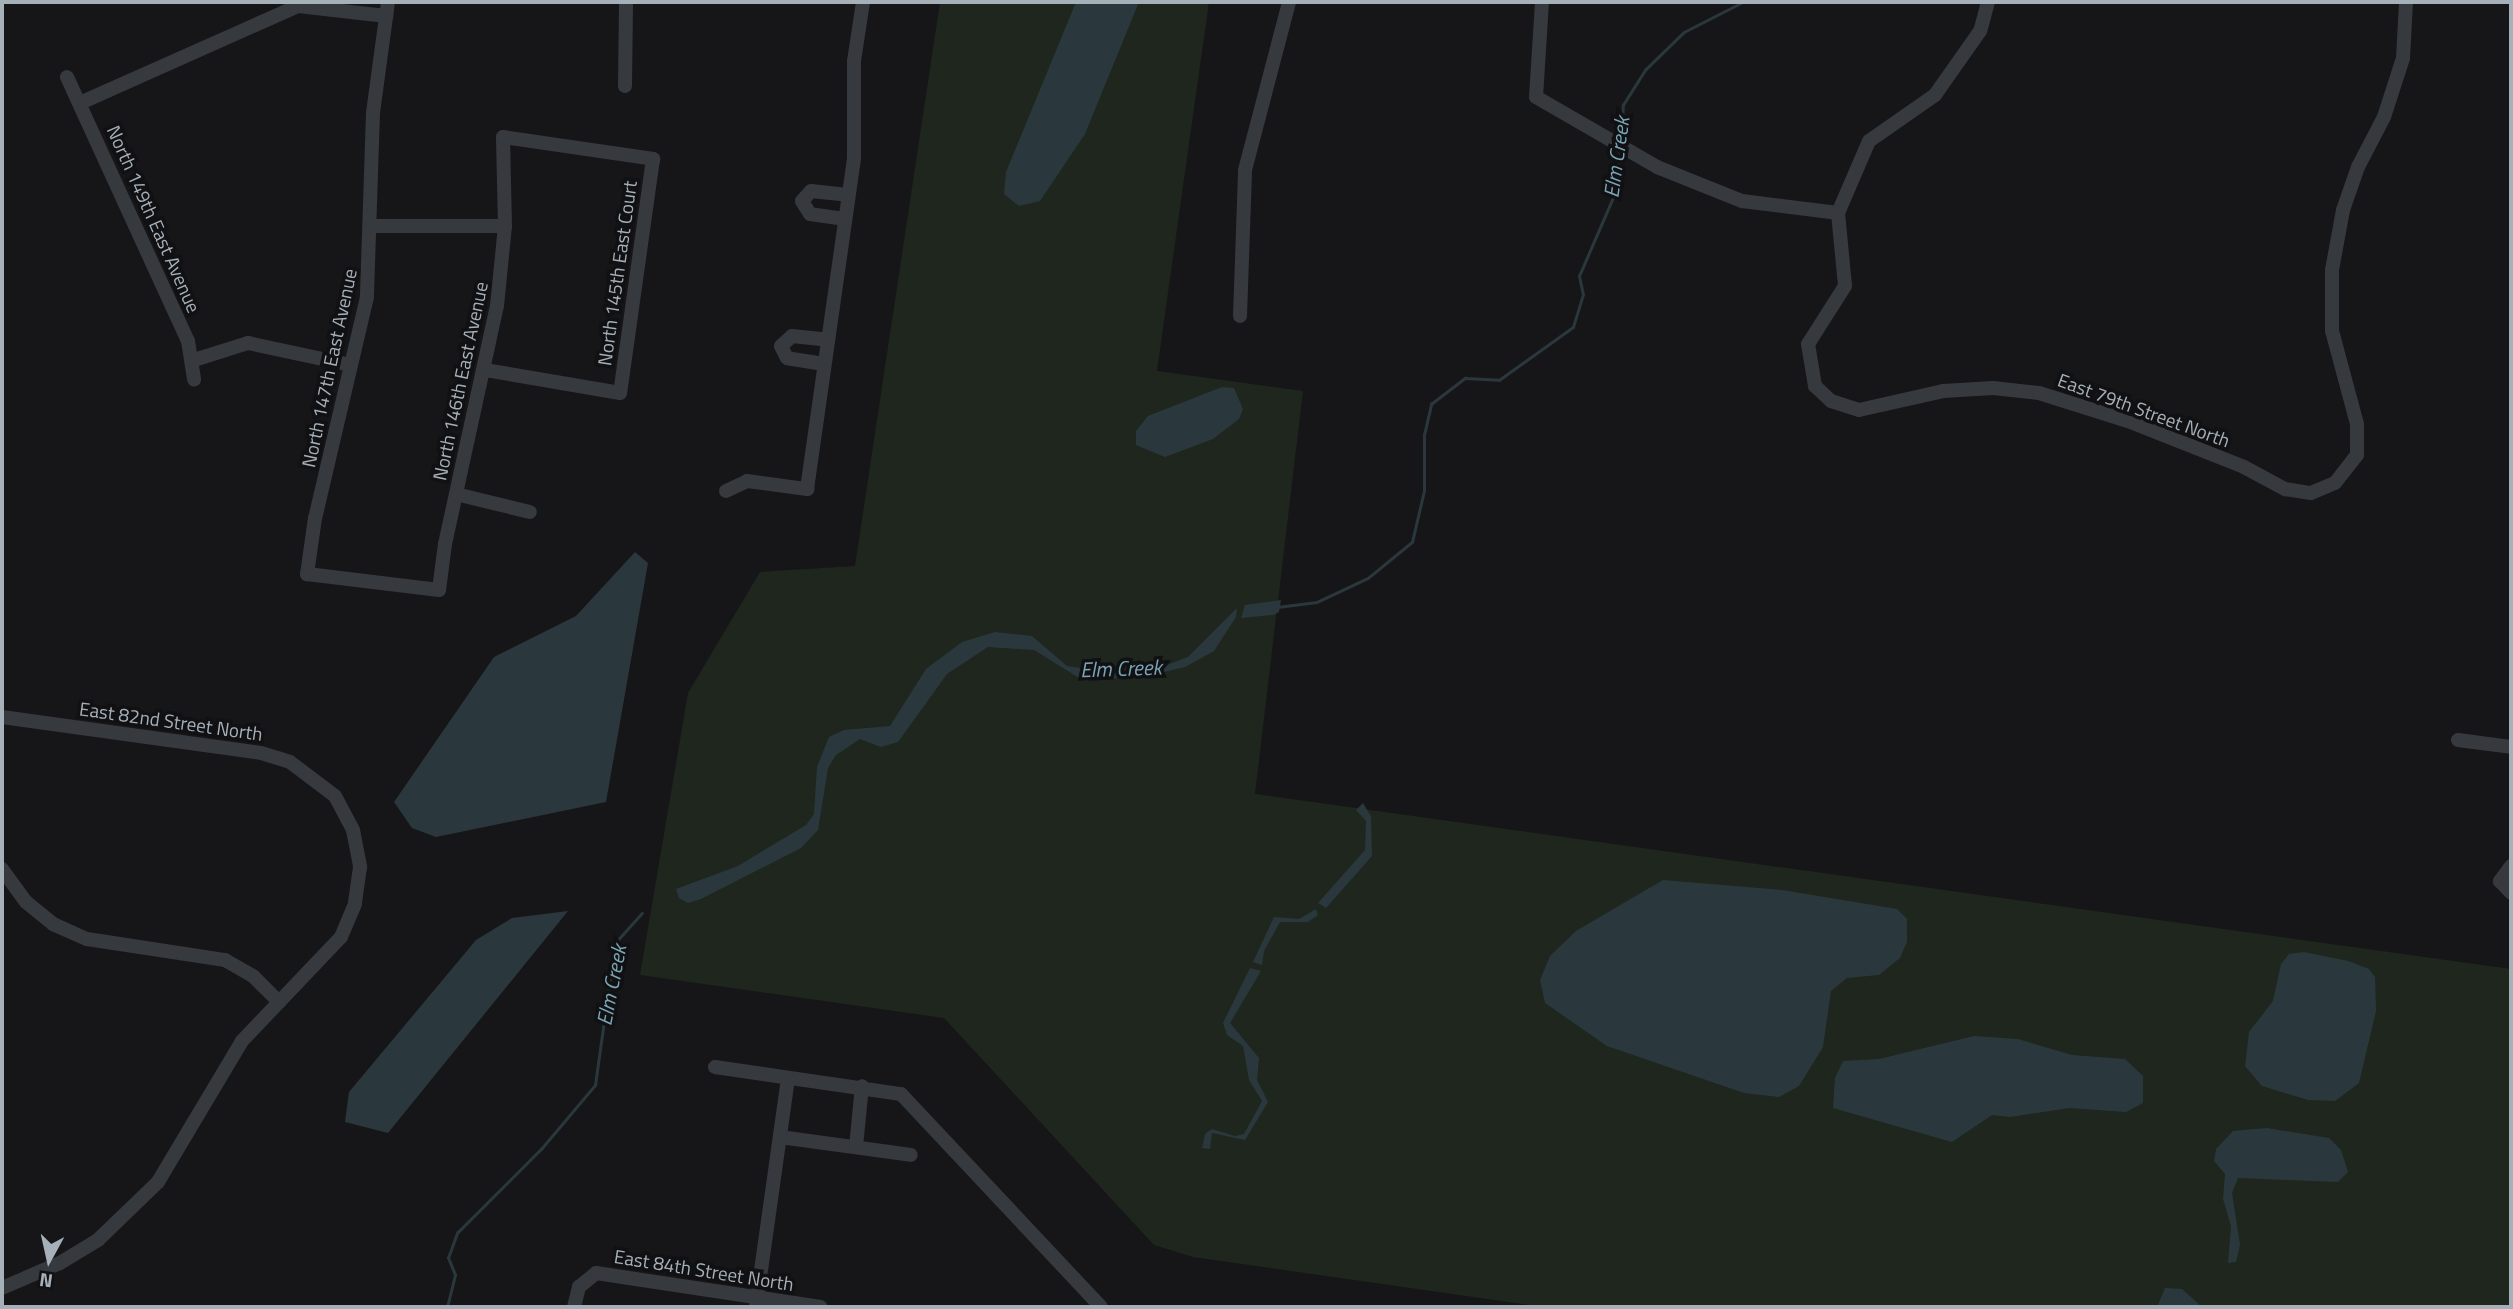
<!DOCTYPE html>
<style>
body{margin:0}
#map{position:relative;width:2513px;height:1309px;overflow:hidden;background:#161618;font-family:"Titillium Web",sans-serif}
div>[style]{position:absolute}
.green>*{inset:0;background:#1e261d}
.water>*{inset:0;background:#2a383d}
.stream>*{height:2.5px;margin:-1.25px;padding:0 1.25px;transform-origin:1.25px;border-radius:1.25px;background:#2a383d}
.minor>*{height:14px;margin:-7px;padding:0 7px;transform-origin:7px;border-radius:7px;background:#36393d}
span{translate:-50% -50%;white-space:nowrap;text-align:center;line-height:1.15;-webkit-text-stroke:7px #111113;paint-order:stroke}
.street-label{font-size:19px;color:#a6b0b9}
.water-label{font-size:21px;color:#7aa6b7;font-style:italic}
.frame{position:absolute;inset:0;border:4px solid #a6b0b9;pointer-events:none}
.north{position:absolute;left:14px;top:1225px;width:70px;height:70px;-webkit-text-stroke:5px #111113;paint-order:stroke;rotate:188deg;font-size:19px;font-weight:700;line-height:28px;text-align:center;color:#a6b0b9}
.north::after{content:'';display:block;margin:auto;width:24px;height:32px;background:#a6b0b9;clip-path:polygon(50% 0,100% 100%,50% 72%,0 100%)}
</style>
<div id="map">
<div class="green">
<i style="clip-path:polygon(940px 2px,1209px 2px,1157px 371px,1303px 391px,1255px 794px,2511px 969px,2511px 1307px,1543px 1307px,1193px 1257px,1154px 1245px,944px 1018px,640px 975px,688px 693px,760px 572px,855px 566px)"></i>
</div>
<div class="water">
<i style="clip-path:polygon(1076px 2px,1139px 2px,1085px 134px,1040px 201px,1019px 206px,1004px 194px,1006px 172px)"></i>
<i style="clip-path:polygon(1222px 387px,1234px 388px,1243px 409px,1239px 419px,1213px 439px,1165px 457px,1136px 445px,1136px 431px,1148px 416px)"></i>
<i style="clip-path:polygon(635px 552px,648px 563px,606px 802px,436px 837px,412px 828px,394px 802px,494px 657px,576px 616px)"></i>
<i style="clip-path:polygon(1281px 600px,1279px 612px,1273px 615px,1241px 618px,1245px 605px)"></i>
<i style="clip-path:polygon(1237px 608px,1236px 617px,1214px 651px,1185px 667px,1152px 675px,1084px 681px,1034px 650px,988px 647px,947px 674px,898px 742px,881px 747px,860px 739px,836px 755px,828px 768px,818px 830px,801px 848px,701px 899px,688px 903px,679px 898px,676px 889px,738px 866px,806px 825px,814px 814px,817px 767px,829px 737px,844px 730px,890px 726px,926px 669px,962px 642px,995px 632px,1032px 636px,1067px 666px,1113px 673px,1162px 667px,1188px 657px)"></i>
<i style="clip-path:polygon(1363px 803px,1371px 816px,1372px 856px,1326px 908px,1318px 903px,1365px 850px,1366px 821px,1356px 810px)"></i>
<i style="clip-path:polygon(1663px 880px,1782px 890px,1897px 909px,1907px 919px,1907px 942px,1900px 958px,1879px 975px,1847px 978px,1831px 991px,1823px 1047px,1799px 1086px,1779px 1097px,1744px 1093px,1607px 1046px,1545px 1003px,1540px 980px,1550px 956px,1576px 931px)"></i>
<i style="clip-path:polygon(1316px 909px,1318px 915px,1308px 922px,1280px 922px,1264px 951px,1262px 965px,1253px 962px,1274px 917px,1299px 919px)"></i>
<i style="clip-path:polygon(568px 911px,388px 1133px,345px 1122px,349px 1092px,476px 940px,512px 918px)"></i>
<i style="clip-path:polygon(2304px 952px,2348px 961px,2369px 969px,2375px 977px,2376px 1011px,2359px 1083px,2335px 1101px,2308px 1100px,2262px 1086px,2245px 1066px,2249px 1032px,2273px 1001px,2281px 964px,2289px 954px)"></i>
<i style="clip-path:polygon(1250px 968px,1261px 971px,1230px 1023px,1259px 1058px,1257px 1080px,1268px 1102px,1245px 1140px,1212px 1133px,1210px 1149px,1202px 1148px,1205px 1134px,1212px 1129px,1235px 1136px,1244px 1134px,1262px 1101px,1249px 1080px,1243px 1046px,1227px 1035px,1223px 1023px)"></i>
<i style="clip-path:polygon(1974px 1036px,2018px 1039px,2072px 1055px,2125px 1059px,2143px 1076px,2143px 1103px,2126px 1112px,2069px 1108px,2010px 1117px,1992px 1115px,1952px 1142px,1833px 1108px,1835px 1078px,1843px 1061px,1879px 1059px)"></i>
<i style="clip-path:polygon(2267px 1128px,2329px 1138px,2341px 1150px,2348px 1172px,2338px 1182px,2238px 1178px,2232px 1193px,2240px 1245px,2236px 1262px,2228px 1263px,2231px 1226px,2223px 1199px,2225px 1174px,2214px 1161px,2216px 1149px,2233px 1131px)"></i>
<i style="clip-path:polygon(2165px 1288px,2182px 1289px,2202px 1307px,2157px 1307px)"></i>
</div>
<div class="stream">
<i style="left:1621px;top:141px;width:36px;rotate:-87deg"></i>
<i style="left:1623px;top:105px;width:41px;rotate:-57.8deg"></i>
<i style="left:1645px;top:70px;width:54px;rotate:-44.3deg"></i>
<i style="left:1684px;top:32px;width:66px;rotate:-27deg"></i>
<i style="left:1277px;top:607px;width:40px;rotate:-7.1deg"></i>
<i style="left:1317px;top:602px;width:56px;rotate:-25.2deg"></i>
<i style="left:1368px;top:578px;width:57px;rotate:-39.3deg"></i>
<i style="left:1412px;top:542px;width:52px;rotate:-76.8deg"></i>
<i style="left:1424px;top:491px;width:56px;rotate:-90deg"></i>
<i style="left:1424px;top:435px;width:32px;rotate:-77deg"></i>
<i style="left:1431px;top:404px;width:43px;rotate:-37.4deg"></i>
<i style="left:1465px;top:378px;width:34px;rotate:3deg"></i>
<i style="left:1499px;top:380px;width:91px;rotate:-35.6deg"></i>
<i style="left:1573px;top:327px;width:34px;rotate:-73deg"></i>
<i style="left:1583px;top:295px;width:19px;rotate:-102deg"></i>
<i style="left:1579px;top:276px;width:90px;rotate:-66.6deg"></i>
<i style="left:1615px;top:193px;width:42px;rotate:-83.2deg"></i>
<i style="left:447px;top:1307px;width:33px;rotate:-76deg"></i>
<i style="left:455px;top:1275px;width:18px;rotate:-112deg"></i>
<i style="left:448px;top:1258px;width:27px;rotate:-70deg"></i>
<i style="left:457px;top:1233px;width:119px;rotate:-45deg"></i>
<i style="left:541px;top:1149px;width:84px;rotate:-49.8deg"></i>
<i style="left:595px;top:1085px;width:143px;rotate:-82deg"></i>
<i style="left:615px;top:943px;width:40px;rotate:-48deg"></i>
</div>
<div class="minor">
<i style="left:388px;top:2px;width:112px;rotate:97.7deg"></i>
<i style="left:373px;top:113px;width:184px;rotate:91.9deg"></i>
<i style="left:367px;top:297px;width:227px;rotate:103.2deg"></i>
<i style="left:315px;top:518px;width:57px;rotate:98.1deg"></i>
<i style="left:307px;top:574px;width:133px;rotate:6.9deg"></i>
<i style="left:439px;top:590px;width:46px;rotate:-82.6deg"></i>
<i style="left:445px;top:544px;width:244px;rotate:-77.7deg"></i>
<i style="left:497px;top:306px;width:80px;rotate:-84.3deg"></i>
<i style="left:505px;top:226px;width:89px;rotate:-91.3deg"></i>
<i style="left:503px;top:137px;width:152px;rotate:8.3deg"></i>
<i style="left:653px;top:159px;width:236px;rotate:98deg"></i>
<i style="left:620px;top:393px;width:136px;rotate:-170.3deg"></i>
<i style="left:1542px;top:2px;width:95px;rotate:93.6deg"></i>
<i style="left:1536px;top:97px;width:140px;rotate:30deg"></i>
<i style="left:1657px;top:167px;width:92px;rotate:21.8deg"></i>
<i style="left:1742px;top:201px;width:97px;rotate:7.1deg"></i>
<i style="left:1988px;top:2px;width:30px;rotate:105deg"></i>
<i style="left:1980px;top:31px;width:78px;rotate:125.1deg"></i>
<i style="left:1935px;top:95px;width:80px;rotate:145.1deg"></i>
<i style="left:1869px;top:141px;width:78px;rotate:113.3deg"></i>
<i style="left:1838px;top:213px;width:73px;rotate:84.5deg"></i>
<i style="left:1845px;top:286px;width:69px;rotate:122.5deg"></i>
<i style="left:1808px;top:344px;width:43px;rotate:80.5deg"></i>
<i style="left:1815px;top:386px;width:22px;rotate:43deg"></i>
<i style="left:1831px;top:401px;width:29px;rotate:18deg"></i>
<i style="left:1859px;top:410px;width:86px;rotate:-12.7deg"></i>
<i style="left:1943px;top:391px;width:50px;rotate:-3.4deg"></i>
<i style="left:1993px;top:388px;width:46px;rotate:6.2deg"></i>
<i style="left:2039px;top:393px;width:93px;rotate:17.5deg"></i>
<i style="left:2128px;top:421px;width:125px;rotate:21.6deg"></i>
<i style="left:2244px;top:467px;width:47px;rotate:28.2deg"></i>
<i style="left:2285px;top:489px;width:26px;rotate:9deg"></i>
<i style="left:2311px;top:493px;width:26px;rotate:-23deg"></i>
<i style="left:2335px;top:483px;width:36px;rotate:-52deg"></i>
<i style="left:2357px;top:455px;width:31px;rotate:-90deg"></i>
<i style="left:2357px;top:424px;width:96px;rotate:-105deg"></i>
<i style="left:2332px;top:331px;width:61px;rotate:-90deg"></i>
<i style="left:2332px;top:270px;width:61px;rotate:-79.6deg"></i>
<i style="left:2343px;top:210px;width:46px;rotate:-70.8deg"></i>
<i style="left:2358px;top:167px;width:56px;rotate:-62.5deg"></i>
<i style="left:2384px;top:117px;width:62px;rotate:-72.1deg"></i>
<i style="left:2403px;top:58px;width:56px;rotate:-86.9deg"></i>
<i style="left:67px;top:77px;width:290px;rotate:65.4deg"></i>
<i style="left:188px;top:341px;width:39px;rotate:81deg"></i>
<i style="left:625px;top:86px;width:84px;rotate:-89.3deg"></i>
<i style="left:80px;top:103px;width:239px;rotate:-24deg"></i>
<i style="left:298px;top:6px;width:89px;rotate:6.5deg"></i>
<i style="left:845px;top:219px;width:35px;rotate:-172deg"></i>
<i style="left:810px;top:214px;width:15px;rotate:-122deg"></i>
<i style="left:802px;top:201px;width:13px;rotate:-48deg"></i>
<i style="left:811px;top:191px;width:37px;rotate:6deg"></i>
<i style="left:373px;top:226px;width:132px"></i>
<i style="left:1240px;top:316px;width:146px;rotate:-88deg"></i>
<i style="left:1245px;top:170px;width:174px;rotate:-75.3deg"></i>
<i style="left:194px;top:360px;width:57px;rotate:-17.5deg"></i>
<i style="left:248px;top:343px;width:105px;rotate:12.1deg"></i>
<i style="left:824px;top:364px;width:37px;rotate:-171deg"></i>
<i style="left:787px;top:358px;width:13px;rotate:-117deg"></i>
<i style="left:781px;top:346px;width:15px;rotate:-42deg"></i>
<i style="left:792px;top:336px;width:36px;rotate:6deg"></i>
<i style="left:726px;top:491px;width:23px;rotate:-25deg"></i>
<i style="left:747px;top:481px;width:61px;rotate:7.6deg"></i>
<i style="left:807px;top:489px;width:334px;rotate:-81.9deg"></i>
<i style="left:854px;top:158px;width:97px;rotate:-90deg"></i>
<i style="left:854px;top:61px;width:60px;rotate:-81.3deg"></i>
<i style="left:456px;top:494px;width:76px;rotate:13.7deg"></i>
<i style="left:2px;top:717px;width:261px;rotate:7.9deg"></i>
<i style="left:261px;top:753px;width:30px;rotate:17deg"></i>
<i style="left:290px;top:762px;width:56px;rotate:37.1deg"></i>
<i style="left:335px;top:796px;width:38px;rotate:62deg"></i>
<i style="left:353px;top:830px;width:38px;rotate:79deg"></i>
<i style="left:360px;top:867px;width:37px;rotate:98deg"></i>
<i style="left:355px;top:904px;width:36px;rotate:113deg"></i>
<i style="left:341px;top:937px;width:144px;rotate:133.6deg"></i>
<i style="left:242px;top:1041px;width:164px;rotate:120.8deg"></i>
<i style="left:158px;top:1182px;width:83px;rotate:136deg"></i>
<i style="left:98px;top:1240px;width:44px;rotate:148.8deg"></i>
<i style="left:60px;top:1263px;width:63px;rotate:156.7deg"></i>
<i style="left:2458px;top:740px;width:53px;rotate:7.5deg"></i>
<i style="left:2511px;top:866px;width:19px;rotate:126deg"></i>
<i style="left:2500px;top:881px;width:16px;rotate:47deg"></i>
<i style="left:2px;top:869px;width:41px;rotate:54deg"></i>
<i style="left:26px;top:902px;width:35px;rotate:39deg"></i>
<i style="left:53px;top:924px;width:37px;rotate:24deg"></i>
<i style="left:87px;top:939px;width:140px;rotate:8.7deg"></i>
<i style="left:225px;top:960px;width:32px;rotate:30deg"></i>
<i style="left:253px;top:976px;width:37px;rotate:45deg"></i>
<i style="left:715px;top:1067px;width:188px;rotate:8.3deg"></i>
<i style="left:901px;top:1094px;width:292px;rotate:46.8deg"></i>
<i style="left:780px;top:1137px;width:132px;rotate:7.8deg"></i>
<i style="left:856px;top:1147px;width:61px;rotate:-84.4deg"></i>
<i style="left:756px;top:1306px;width:230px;rotate:-82deg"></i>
<i style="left:574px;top:1307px;width:21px;rotate:-76deg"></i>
<i style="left:579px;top:1287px;width:22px;rotate:-39deg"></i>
<i style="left:596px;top:1273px;width:227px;rotate:8.6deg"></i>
</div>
<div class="street-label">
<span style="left:154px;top:219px;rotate:66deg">North 149th East Avenue</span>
<span style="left:617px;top:273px;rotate:-82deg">North 145th East Court</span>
<span style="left:329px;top:368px;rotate:-78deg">North 147th East Avenue</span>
<span style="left:460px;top:381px;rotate:-78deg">North 146th East Avenue</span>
<span style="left:2144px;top:410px;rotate:20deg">East 79th Street North</span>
<span style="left:171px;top:721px;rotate:8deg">East 82nd Street North</span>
<span style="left:704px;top:1270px;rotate:9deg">East 84th Street North</span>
</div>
<div class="water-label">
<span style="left:1616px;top:157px;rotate:-82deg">Elm Creek</span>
<span style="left:1121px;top:668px;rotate:-2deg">Elm Creek</span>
<span style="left:611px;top:985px;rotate:-79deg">Elm Creek</span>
</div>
<div class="frame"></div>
<div class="north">N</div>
</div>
